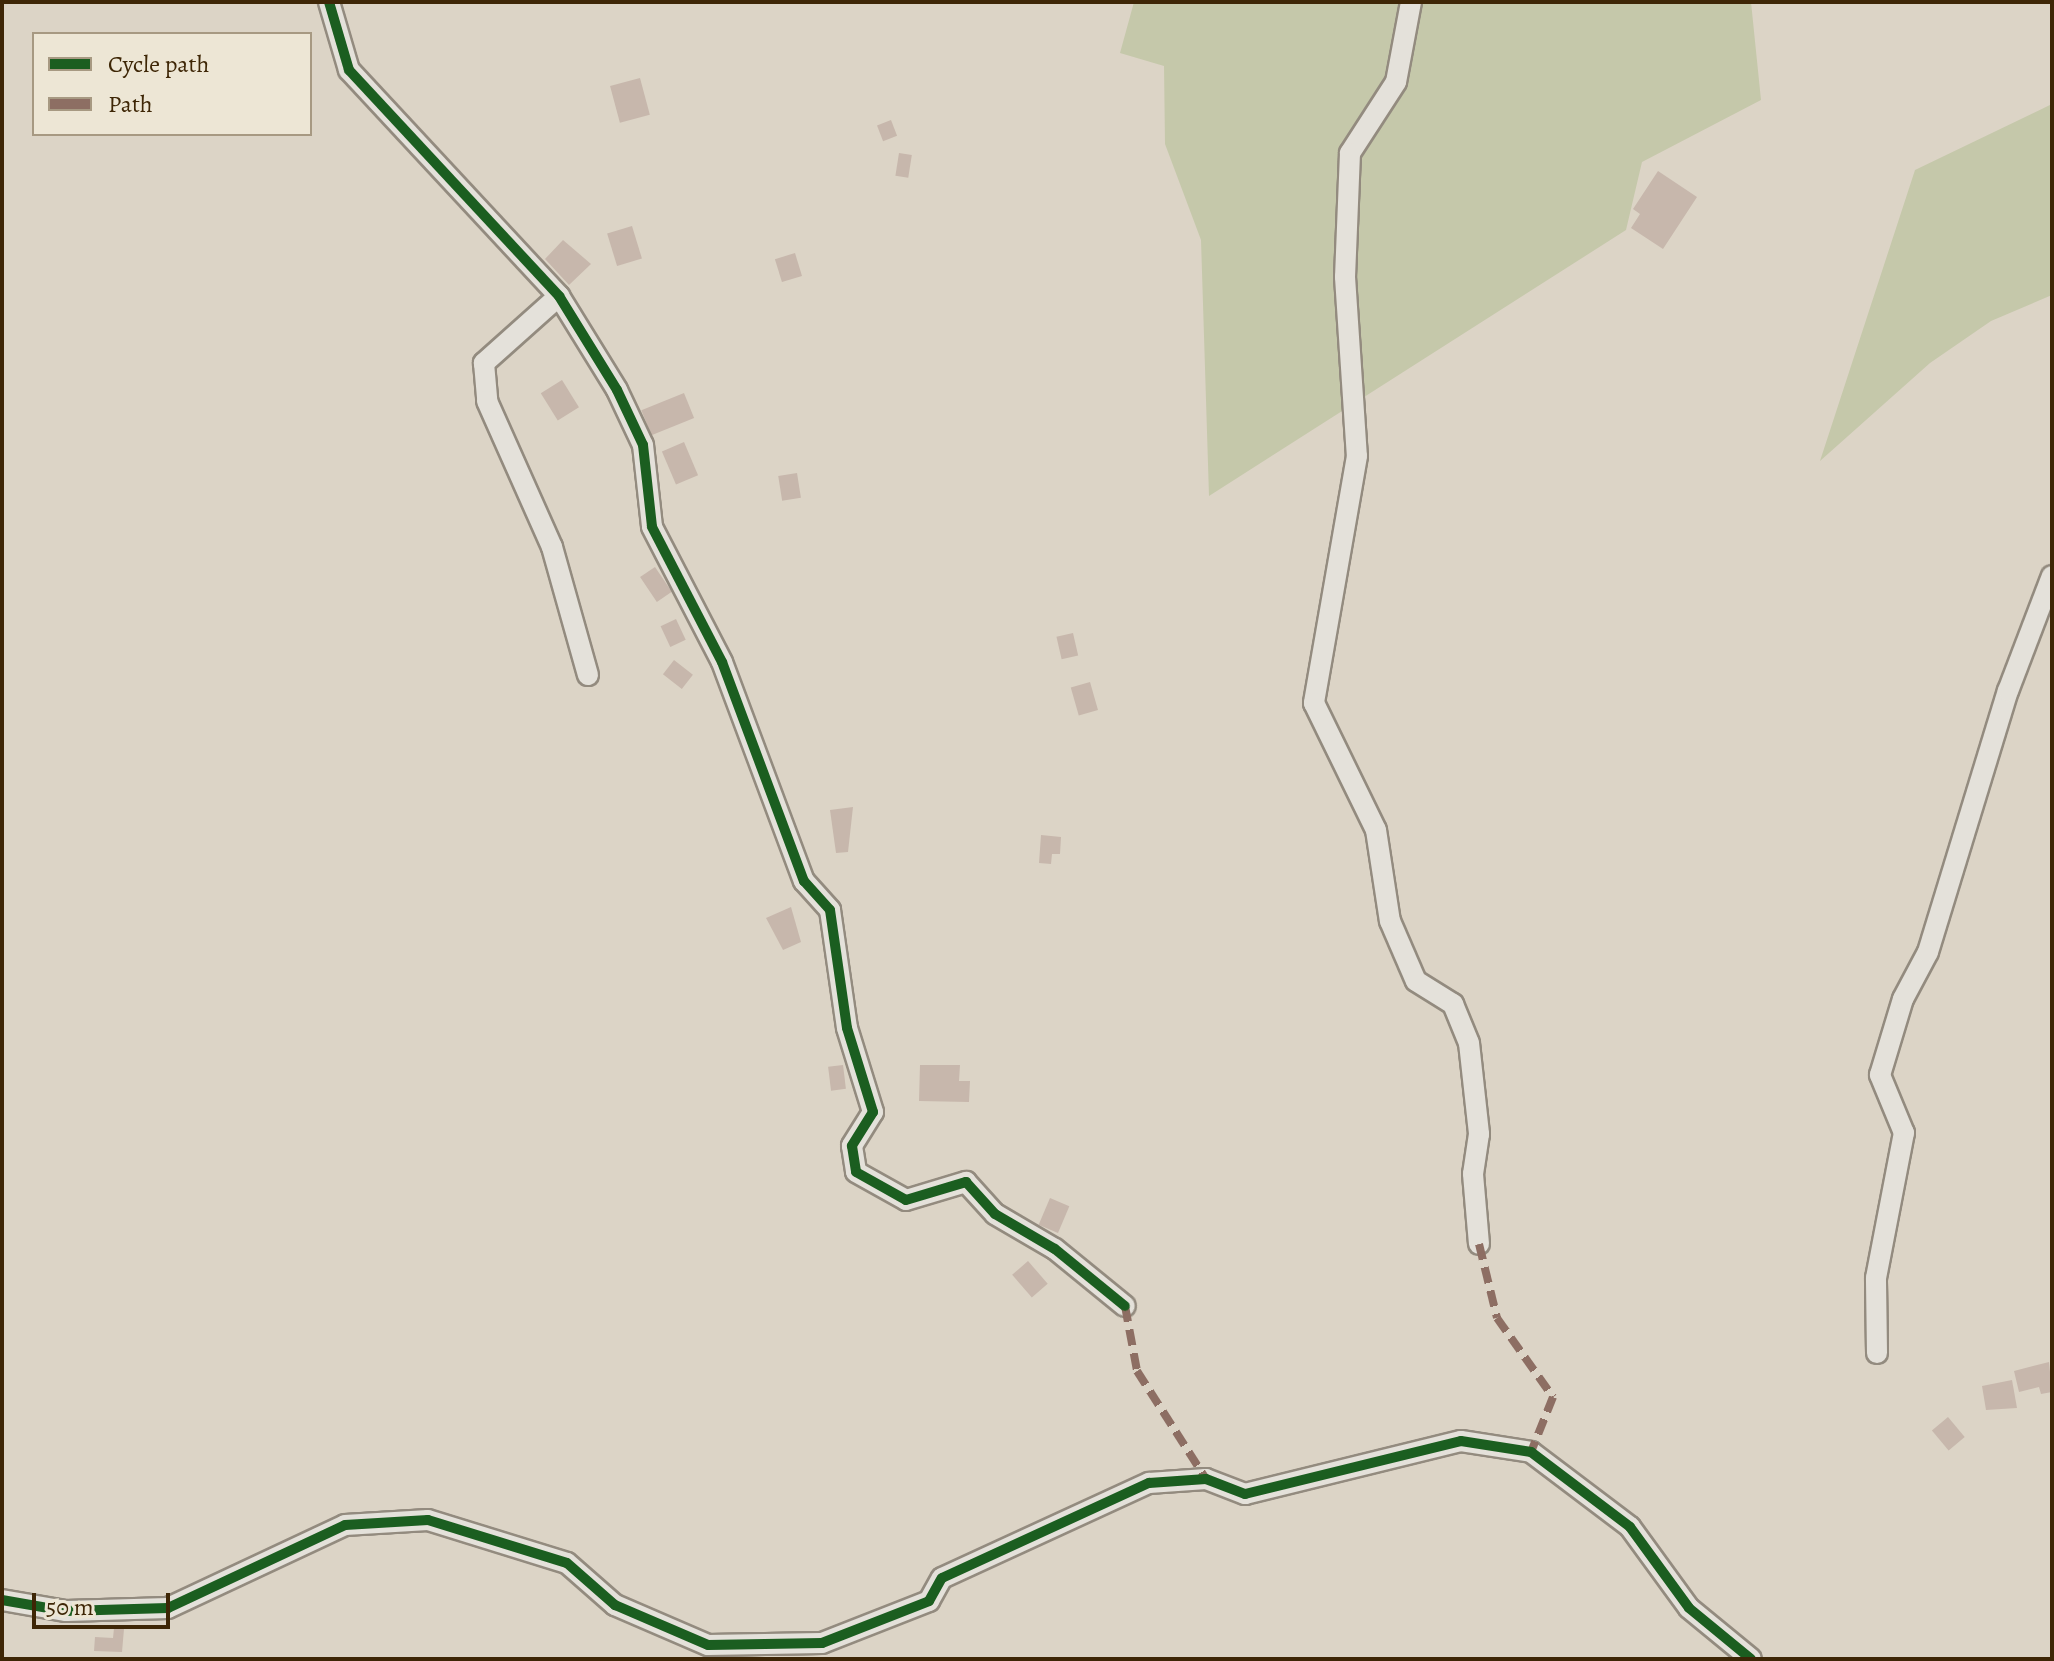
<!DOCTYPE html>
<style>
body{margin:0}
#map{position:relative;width:2054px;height:1661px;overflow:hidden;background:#dcd4c6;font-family:Alegreya,serif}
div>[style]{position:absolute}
.green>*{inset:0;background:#c5c8aa}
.building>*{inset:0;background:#c7b7ac;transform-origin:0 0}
.roads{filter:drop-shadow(2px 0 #938b7f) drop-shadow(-2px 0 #938b7f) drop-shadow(0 2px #938b7f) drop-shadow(0 -2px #938b7f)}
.minor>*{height:20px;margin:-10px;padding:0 10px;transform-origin:10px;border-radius:10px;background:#e4e1da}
.quiet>*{height:8px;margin-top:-4px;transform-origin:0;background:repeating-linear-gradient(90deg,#8d6e63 0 16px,transparent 0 24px)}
.cycleway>*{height:10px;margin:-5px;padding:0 5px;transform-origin:5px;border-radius:5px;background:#1b5e20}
span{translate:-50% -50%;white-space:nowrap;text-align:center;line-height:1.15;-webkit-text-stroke:8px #ede6d5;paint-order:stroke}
.frame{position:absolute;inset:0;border:4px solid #3e2606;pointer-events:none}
.legend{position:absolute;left:32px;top:32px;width:280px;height:104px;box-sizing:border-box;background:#ede6d5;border:2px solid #a79982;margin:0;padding:10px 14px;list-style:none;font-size:24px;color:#3e2606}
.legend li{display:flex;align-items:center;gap:16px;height:40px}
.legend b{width:40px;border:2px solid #a79982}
.scale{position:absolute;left:32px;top:1593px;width:138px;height:36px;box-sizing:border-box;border:4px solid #3e2606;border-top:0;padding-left:10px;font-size:24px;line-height:28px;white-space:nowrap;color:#3e2606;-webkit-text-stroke:6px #ede6d5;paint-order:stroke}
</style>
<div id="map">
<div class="green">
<i style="clip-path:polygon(1134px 2px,1751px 2px,1761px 100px,1642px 162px,1626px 230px,1209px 496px,1201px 240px,1165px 144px,1164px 66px,1120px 53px)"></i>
<i style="clip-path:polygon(2052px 104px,2052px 295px,1991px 321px,1930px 363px,1820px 461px,1915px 170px)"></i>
</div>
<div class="building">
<i style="left:640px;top:78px;width:38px;height:31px;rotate:75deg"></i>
<i style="left:891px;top:120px;width:17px;height:15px;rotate:69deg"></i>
<i style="left:899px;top:153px;width:13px;height:23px;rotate:9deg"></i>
<i style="clip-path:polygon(1658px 171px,1697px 197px,1663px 249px,1631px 228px,1640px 214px,1633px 209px)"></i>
<i style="left:632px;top:226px;width:34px;height:26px;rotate:73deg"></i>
<i style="clip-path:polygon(563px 240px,591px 264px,569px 285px,545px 259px)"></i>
<i style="left:795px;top:253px;width:24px;height:21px;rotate:73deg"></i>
<i style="left:562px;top:380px;width:32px;height:25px;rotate:58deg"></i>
<i style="left:684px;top:393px;width:27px;height:46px;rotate:68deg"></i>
<i style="left:684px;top:442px;width:36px;height:24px;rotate:67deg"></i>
<i style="left:797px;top:473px;width:25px;height:19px;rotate:81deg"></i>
<i style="left:655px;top:567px;width:30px;height:18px;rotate:56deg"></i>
<i style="left:676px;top:619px;width:23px;height:17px;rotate:65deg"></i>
<i style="left:1073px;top:633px;width:23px;height:17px;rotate:77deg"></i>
<i style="left:674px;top:660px;width:24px;height:18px;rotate:38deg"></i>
<i style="left:1090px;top:682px;width:29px;height:20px;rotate:74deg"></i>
<i style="clip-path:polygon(853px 807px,848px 852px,836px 853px,830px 810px)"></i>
<i style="clip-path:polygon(1041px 835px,1061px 837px,1060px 854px,1052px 854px,1051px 864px,1039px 863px)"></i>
<i style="clip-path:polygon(791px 907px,801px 942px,783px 950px,766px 918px)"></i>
<i style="left:843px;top:1065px;width:24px;height:15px;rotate:83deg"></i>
<i style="clip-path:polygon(920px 1065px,960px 1065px,959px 1081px,970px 1081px,969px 1102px,919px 1101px)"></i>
<i style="left:1050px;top:1198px;width:21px;height:29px;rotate:23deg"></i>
<i style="left:1028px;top:1261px;width:30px;height:21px;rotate:49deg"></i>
<i style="clip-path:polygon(2049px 1362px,2052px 1392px,2041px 1394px,2039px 1387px,2019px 1392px,2014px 1371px)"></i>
<i style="clip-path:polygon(2012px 1380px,2017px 1408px,1986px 1410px,1982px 1386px)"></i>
<i style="left:1948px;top:1417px;width:26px;height:21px;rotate:50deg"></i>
<i style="clip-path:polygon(114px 1628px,124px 1629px,122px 1652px,94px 1651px,95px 1637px,113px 1638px)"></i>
</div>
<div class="roads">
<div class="minor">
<i style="left:329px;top:2px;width:71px;rotate:73.6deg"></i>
<i style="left:349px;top:70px;width:309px;rotate:47.1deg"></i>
<i style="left:559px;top:296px;width:110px;rotate:58.3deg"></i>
<i style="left:617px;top:390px;width:61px;rotate:64.7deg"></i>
<i style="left:643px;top:445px;width:82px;rotate:83.7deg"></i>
<i style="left:652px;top:527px;width:152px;rotate:62.6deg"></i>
<i style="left:722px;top:662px;width:234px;rotate:69.5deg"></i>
<i style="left:804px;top:881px;width:39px;rotate:48deg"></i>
<i style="left:830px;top:910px;width:119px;rotate:81.8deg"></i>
<i style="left:847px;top:1028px;width:88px;rotate:72.8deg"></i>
<i style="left:873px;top:1112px;width:40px;rotate:122deg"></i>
<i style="left:852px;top:1146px;width:26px;rotate:81deg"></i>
<i style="left:856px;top:1172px;width:57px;rotate:29.2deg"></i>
<i style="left:906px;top:1200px;width:63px;rotate:-16.7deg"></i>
<i style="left:966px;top:1182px;width:43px;rotate:47.8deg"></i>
<i style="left:995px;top:1214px;width:69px;rotate:30.3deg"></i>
<i style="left:1055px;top:1249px;width:90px;rotate:39.2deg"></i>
<i style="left:1411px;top:2px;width:81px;rotate:100.6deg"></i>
<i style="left:1396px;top:82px;width:85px;rotate:122.9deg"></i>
<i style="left:1350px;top:153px;width:124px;rotate:92.3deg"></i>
<i style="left:1345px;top:277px;width:179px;rotate:86.2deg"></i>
<i style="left:1357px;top:456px;width:251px;rotate:99.9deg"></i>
<i style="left:1314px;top:703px;width:141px;rotate:64deg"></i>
<i style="left:1376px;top:830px;width:92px;rotate:81.3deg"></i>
<i style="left:1390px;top:921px;width:65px;rotate:66.6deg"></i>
<i style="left:1416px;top:981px;width:44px;rotate:31.9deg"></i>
<i style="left:1453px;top:1004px;width:42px;rotate:67.7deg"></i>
<i style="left:1469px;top:1043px;width:92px;rotate:83.7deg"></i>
<i style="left:1479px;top:1134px;width:40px;rotate:98.5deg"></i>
<i style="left:1473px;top:1174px;width:70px;rotate:85.1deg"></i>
<i style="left:559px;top:296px;width:101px;rotate:138.2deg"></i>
<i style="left:484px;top:363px;width:38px;rotate:85deg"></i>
<i style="left:487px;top:401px;width:160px;rotate:66deg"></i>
<i style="left:552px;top:547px;width:133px;rotate:74.3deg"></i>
<i style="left:1877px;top:1353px;width:75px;rotate:-90.8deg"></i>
<i style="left:1876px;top:1278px;width:148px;rotate:-79.1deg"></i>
<i style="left:1904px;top:1133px;width:63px;rotate:-112.5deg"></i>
<i style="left:1880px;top:1075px;width:79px;rotate:-73.2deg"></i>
<i style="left:1903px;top:999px;width:53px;rotate:-62deg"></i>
<i style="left:1928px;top:952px;width:273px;rotate:-73deg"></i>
<i style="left:2008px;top:691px;width:123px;rotate:-69.1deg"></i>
<i style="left:2px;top:1600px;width:65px;rotate:9.8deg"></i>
<i style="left:66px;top:1611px;width:102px;rotate:-1.7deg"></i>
<i style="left:168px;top:1608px;width:195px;rotate:-25.1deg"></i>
<i style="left:345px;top:1525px;width:83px;rotate:-3.4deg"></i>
<i style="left:428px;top:1520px;width:145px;rotate:17.2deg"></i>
<i style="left:567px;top:1563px;width:64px;rotate:41.2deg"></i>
<i style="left:615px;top:1605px;width:101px;rotate:23.3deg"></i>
<i style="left:708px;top:1645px;width:114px;rotate:-1deg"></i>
<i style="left:822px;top:1643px;width:115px;rotate:-21.4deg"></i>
<i style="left:929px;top:1601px;width:26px;rotate:-61deg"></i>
<i style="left:942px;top:1578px;width:228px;rotate:-24.7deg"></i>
<i style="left:1149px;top:1483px;width:57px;rotate:-4deg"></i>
<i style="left:1206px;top:1479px;width:42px;rotate:21deg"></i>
<i style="left:1245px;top:1494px;width:222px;rotate:-13.8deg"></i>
<i style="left:1461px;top:1441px;width:71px;rotate:8.9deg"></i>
<i style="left:1531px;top:1452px;width:124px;rotate:37.1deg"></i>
<i style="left:1630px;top:1527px;width:100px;rotate:53.9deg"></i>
<i style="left:1689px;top:1608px;width:80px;rotate:39.4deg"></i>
</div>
</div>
<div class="quiet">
<i style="left:1479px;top:1244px;width:76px;rotate:76.3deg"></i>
<i style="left:1497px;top:1318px;width:97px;rotate:54.7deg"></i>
<i style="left:1553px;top:1397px;width:59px;rotate:111.8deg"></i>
<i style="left:1125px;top:1306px;width:66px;rotate:79.5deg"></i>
<i style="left:1137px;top:1371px;width:128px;rotate:57.4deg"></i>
</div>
<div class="cycleway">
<i style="left:329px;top:2px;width:71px;rotate:73.6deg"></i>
<i style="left:349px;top:70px;width:309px;rotate:47.1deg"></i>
<i style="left:559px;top:296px;width:110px;rotate:58.3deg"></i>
<i style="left:617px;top:390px;width:61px;rotate:64.7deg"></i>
<i style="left:643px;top:445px;width:82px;rotate:83.7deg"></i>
<i style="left:652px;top:527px;width:152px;rotate:62.6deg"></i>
<i style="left:722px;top:662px;width:234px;rotate:69.5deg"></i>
<i style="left:804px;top:881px;width:39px;rotate:48deg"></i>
<i style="left:830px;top:910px;width:119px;rotate:81.8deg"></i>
<i style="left:847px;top:1028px;width:88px;rotate:72.8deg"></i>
<i style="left:873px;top:1112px;width:40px;rotate:122deg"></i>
<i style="left:852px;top:1146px;width:26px;rotate:81deg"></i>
<i style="left:856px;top:1172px;width:57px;rotate:29.2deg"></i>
<i style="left:906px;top:1200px;width:63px;rotate:-16.7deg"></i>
<i style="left:966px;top:1182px;width:43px;rotate:47.8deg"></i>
<i style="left:995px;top:1214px;width:69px;rotate:30.3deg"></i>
<i style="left:1055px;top:1249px;width:90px;rotate:39.2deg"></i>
<i style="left:2px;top:1600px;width:65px;rotate:9.8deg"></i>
<i style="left:66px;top:1611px;width:102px;rotate:-1.7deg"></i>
<i style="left:168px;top:1608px;width:195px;rotate:-25.1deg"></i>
<i style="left:345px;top:1525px;width:83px;rotate:-3.4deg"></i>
<i style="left:428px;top:1520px;width:145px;rotate:17.2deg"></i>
<i style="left:567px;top:1563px;width:64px;rotate:41.2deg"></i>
<i style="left:615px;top:1605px;width:101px;rotate:23.3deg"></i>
<i style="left:708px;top:1645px;width:114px;rotate:-1deg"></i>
<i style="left:822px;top:1643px;width:115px;rotate:-21.4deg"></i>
<i style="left:929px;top:1601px;width:26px;rotate:-61deg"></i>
<i style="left:942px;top:1578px;width:228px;rotate:-24.7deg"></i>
<i style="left:1149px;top:1483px;width:57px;rotate:-4deg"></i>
<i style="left:1206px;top:1479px;width:42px;rotate:21deg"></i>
<i style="left:1245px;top:1494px;width:222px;rotate:-13.8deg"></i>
<i style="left:1461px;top:1441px;width:71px;rotate:8.9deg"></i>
<i style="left:1531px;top:1452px;width:124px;rotate:37.1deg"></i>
<i style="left:1630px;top:1527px;width:100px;rotate:53.9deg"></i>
<i style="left:1689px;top:1608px;width:80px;rotate:39.4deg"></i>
</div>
<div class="frame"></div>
<ul class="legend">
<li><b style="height:10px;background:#1b5e20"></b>Cycle path</li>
<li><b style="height:10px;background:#8d6e63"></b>Path</li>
</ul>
<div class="scale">50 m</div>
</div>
